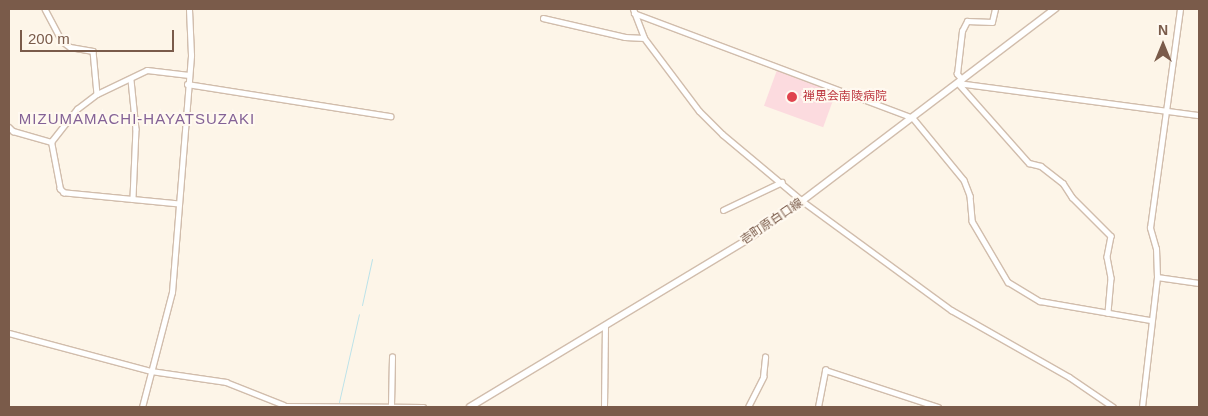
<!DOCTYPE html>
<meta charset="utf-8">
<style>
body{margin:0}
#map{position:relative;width:1208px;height:416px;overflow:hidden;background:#fdf5e8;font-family:Arial,"Noto Sans JP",sans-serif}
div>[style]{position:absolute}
.medical>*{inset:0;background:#fcdbdf;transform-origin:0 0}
.stream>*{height:1px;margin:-0.5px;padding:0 0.5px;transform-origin:0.5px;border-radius:0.5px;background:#bbe2e9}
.roads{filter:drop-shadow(1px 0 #d1bdac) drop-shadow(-1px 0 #d1bdac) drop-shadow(0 1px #d1bdac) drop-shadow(0 -1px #d1bdac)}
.minor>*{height:4.5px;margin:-2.25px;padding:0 2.25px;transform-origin:2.25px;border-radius:2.25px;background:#fff}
.tertiary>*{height:5px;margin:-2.5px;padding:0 2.5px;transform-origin:2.5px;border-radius:2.5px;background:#fff}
.secondary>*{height:5.5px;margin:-2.75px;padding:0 2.75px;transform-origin:2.75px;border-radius:2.75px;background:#fff}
.dots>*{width:14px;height:14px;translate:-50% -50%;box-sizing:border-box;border:2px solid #fff9f0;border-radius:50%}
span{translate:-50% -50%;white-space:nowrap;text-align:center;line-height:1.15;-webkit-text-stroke:4px #fff9f0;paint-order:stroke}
.health-label{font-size:12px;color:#be3a42}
.left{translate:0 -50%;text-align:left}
.street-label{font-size:12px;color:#7a5b4a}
.quarter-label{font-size:15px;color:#846296;letter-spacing:1px}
.frame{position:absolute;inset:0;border:10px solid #7a5b4a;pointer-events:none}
.north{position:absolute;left:1138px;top:20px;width:50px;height:50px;-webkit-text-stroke:4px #fff9f0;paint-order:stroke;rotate:0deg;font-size:14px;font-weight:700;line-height:20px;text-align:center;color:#7a5b4a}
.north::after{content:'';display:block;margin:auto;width:18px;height:22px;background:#7a5b4a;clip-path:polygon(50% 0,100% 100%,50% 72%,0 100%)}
.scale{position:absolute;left:20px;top:30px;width:154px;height:22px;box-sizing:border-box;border:2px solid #7a5b4a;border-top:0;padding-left:6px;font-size:15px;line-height:18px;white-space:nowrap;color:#7a5b4a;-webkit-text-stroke:4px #fff9f0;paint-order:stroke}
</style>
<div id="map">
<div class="medical">
<i style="left:777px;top:70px;width:63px;height:38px;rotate:20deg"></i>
</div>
<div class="stream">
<i style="left:362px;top:305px;width:47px;rotate:-77.7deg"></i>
<i style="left:339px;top:402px;width:90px;rotate:-77.2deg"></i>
</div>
<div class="roads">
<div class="minor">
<i style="left:45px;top:9px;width:36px;rotate:62deg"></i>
<i style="left:62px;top:41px;width:10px;rotate:37deg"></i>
<i style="left:70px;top:47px;width:23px;rotate:10deg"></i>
<i style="left:93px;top:51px;width:43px;rotate:84.7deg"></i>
<i style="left:634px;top:13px;width:298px;rotate:20.6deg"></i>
<i style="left:913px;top:118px;width:80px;rotate:50.6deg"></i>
<i style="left:964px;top:180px;width:17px;rotate:69deg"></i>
<i style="left:970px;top:196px;width:25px;rotate:85deg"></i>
<i style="left:972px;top:221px;width:71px;rotate:59.5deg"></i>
<i style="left:1008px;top:282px;width:37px;rotate:31deg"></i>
<i style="left:1040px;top:301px;width:112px;rotate:9.8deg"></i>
<i style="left:543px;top:18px;width:84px;rotate:13deg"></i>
<i style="left:625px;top:37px;width:19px;rotate:3deg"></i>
<i style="left:131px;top:80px;width:49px;rotate:84.2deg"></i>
<i style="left:136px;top:129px;width:70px;rotate:92.5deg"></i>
<i style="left:962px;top:80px;width:8px;rotate:-130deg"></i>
<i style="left:957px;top:74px;width:43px;rotate:-83.4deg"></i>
<i style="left:962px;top:31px;width:11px;rotate:-63deg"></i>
<i style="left:967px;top:21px;width:25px;rotate:2deg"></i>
<i style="left:992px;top:22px;width:13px;rotate:-77deg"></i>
<i style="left:958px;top:83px;width:107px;rotate:48.4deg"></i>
<i style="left:1029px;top:163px;width:12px;rotate:14deg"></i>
<i style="left:1041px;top:166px;width:28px;rotate:38deg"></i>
<i style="left:1063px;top:183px;width:17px;rotate:57deg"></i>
<i style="left:1072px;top:197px;width:55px;rotate:45deg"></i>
<i style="left:1111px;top:236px;width:21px;rotate:101deg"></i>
<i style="left:1107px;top:257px;width:21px;rotate:79deg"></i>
<i style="left:1111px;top:278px;width:35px;rotate:95deg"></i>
<i style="left:958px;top:83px;width:243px;rotate:7.6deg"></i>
<i style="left:187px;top:84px;width:206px;rotate:9deg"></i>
<i style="left:9px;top:127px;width:6px;rotate:45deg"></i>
<i style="left:13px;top:131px;width:40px;rotate:16deg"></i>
<i style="left:179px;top:204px;width:116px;rotate:-174.5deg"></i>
<i style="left:64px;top:193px;width:6px;rotate:-135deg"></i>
<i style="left:60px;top:189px;width:48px;rotate:-100.8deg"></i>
<i style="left:51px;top:142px;width:42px;rotate:-51.8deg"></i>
<i style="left:77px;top:109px;width:25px;rotate:-37deg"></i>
<i style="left:97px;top:94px;width:55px;rotate:-25.6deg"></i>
<i style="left:147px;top:70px;width:42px;rotate:6.8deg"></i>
<i style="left:723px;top:210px;width:65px;rotate:-25.4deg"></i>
<i style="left:1157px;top:277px;width:42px;rotate:8.1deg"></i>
<i style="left:9px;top:333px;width:147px;rotate:15deg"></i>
<i style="left:151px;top:371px;width:76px;rotate:8.3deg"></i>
<i style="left:226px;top:382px;width:62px;rotate:21.6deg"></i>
<i style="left:391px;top:405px;width:48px;rotate:-88.8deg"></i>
<i style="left:283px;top:406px;width:140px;rotate:0.4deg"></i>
<i style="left:604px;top:407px;width:81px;rotate:-89.3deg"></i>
<i style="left:748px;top:407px;width:34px;rotate:-63deg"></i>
<i style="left:763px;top:377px;width:20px;rotate:-84deg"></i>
<i style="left:818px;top:407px;width:38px;rotate:-79deg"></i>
<i style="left:825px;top:370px;width:119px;rotate:18.1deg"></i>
<i style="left:1142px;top:407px;width:131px;rotate:-83.4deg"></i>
<i style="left:1157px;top:277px;width:28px;rotate:-92deg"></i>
<i style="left:1156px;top:249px;width:22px;rotate:-106deg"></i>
<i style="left:1150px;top:228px;width:221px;rotate:-82.2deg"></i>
</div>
<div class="tertiary">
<i style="left:633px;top:9px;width:31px;rotate:69deg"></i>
<i style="left:644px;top:38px;width:91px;rotate:53deg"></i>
<i style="left:699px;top:111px;width:33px;rotate:45deg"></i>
<i style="left:722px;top:134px;width:104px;rotate:39.9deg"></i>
<i style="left:802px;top:201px;width:185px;rotate:36.2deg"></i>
<i style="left:951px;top:310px;width:136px;rotate:29.6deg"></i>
<i style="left:1069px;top:377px;width:53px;rotate:34.3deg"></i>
<i style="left:142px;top:407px;width:119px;rotate:-75.4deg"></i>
<i style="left:172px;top:292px;width:238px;rotate:-85.4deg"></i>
<i style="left:191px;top:55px;width:46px;rotate:-92.5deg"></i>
</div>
<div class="secondary">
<i style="left:470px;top:407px;width:323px;rotate:-31.1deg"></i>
<i style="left:747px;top:240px;width:67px;rotate:-35.3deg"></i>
<i style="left:802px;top:201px;width:318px;rotate:-37.2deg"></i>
</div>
</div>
<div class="dots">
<i style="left:792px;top:97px;background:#e0444e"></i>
</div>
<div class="health-label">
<span class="left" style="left:803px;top:97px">禅思会南陵病院</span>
</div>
<div class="street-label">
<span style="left:772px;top:222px;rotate:-34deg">壱町原白口線</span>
</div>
<div class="quarter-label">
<span style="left:137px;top:119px">MIZUMAMACHI-HAYATSUZAKI</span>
</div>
<div class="frame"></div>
<div class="north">N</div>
<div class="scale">200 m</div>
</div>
